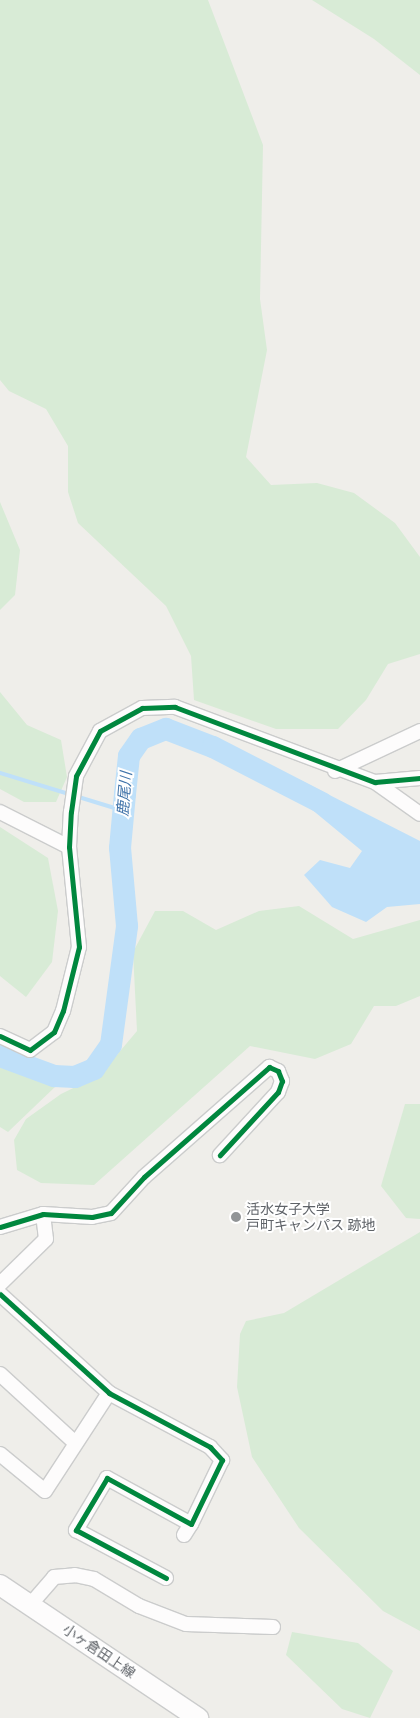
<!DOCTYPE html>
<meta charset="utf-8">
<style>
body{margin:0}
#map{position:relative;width:420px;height:1718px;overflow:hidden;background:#efeeea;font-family:Roboto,"Noto Sans JP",sans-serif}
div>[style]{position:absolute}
.green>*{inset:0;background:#d8ebd6}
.water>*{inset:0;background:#bfe0f9}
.stream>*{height:4px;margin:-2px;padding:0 2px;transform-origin:2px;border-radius:2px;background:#bfe0f9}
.river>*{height:22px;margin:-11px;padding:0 11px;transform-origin:11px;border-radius:11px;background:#bfe0f9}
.roads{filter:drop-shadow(1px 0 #cbcccc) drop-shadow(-1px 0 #cbcccc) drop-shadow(0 1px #cbcccc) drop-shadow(0 -1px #cbcccc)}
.minor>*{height:14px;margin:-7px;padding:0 7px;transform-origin:7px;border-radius:7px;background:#fdfcfc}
.secondary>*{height:20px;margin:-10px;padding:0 10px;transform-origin:10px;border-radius:10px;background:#fdfcfc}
.cycleway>*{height:5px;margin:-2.5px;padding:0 2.5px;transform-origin:2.5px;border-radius:2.5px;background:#00873e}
.dots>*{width:14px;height:14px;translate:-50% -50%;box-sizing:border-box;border:2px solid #fff;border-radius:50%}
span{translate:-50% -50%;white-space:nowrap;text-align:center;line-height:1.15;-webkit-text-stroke:4px #fff;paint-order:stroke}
.poi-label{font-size:14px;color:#5f6368}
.left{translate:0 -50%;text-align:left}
.street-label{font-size:14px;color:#5f6368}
.water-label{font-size:15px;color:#4174aa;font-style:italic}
</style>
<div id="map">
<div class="green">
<i style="clip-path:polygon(0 0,208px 0,263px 145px,260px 299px,267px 350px,246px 457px,271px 485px,317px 483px,354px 493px,395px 523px,420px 557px,420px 654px,388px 664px,366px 700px,338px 729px,276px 729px,194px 700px,191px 656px,166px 606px,78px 523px,68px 492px,68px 446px,46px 409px,9px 391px,0 380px)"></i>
<i style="clip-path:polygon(312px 0,420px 0,420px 75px,374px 39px)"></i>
<i style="clip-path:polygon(0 502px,20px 550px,15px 595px,0 610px)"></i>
<i style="clip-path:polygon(0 692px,27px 725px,61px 740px,67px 777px,56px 802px,24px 802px,0 789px)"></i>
<i style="clip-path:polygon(0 827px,48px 858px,58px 911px,52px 962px,26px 997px,0 976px)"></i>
<i style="clip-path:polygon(299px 906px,353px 939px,420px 920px,420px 996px,396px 1006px,374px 1006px,351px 1044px,315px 1059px,250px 1046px,94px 1185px,41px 1183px,17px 1170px,14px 1140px,26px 1119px,61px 1094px,100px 1075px,137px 1031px,133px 952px,155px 911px,183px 911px,216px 930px,259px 911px)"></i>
<i style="clip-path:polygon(0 1066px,57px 1085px,8px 1132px,0 1127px)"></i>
<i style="clip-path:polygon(405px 1104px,420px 1104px,420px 1219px,406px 1218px,381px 1186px)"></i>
<i style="clip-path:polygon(420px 1232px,420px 1631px,383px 1611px,299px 1528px,252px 1457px,237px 1387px,240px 1334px,246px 1321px,284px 1313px)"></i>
<i style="clip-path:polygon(292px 1632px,358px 1643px,393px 1671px,370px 1718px,342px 1709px,286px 1655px)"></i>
</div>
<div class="water">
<i style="clip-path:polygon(300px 780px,420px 841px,420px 904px,387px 907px,366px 922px,332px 907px,304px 875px,320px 860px,350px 868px,362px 851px,293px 794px)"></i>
</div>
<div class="stream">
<i style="left:0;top:773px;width:130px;rotate:17deg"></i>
</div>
<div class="river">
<i style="left:0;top:1056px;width:58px;rotate:20.3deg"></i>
<i style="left:54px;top:1076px;width:21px;rotate:3deg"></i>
<i style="left:75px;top:1077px;width:21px;rotate:-23deg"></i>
<i style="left:94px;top:1069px;width:29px;rotate:-55deg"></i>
<i style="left:111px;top:1045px;width:120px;rotate:-82.3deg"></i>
<i style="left:127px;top:926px;width:78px;rotate:-95.1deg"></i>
<i style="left:120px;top:848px;width:54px;rotate:-84.7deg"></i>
<i style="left:125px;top:794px;width:38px;rotate:-84deg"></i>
<i style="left:129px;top:756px;width:21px;rotate:-55deg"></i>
<i style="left:141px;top:739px;width:27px;rotate:-22deg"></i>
<i style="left:166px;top:729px;width:50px;rotate:21deg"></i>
<i style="left:213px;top:747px;width:123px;rotate:27.2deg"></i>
</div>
<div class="roads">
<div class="minor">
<i style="left:335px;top:771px;width:94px;rotate:-25.2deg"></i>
<i style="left:375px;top:782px;width:55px;rotate:35.4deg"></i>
<i style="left:0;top:812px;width:77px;rotate:26.9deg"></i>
<i style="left:0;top:1036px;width:33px;rotate:25deg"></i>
<i style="left:30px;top:1050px;width:30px;rotate:-37deg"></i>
<i style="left:54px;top:1032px;width:23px;rotate:-67deg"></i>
<i style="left:63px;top:1011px;width:66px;rotate:-76deg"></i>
<i style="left:79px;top:947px;width:100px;rotate:-95.7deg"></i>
<i style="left:69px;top:847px;width:35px;rotate:-87deg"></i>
<i style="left:71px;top:812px;width:36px;rotate:-82deg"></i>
<i style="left:76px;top:776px;width:51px;rotate:-61.9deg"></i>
<i style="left:100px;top:731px;width:48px;rotate:-28.7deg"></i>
<i style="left:142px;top:708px;width:33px;rotate:-2deg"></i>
<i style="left:175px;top:707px;width:214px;rotate:20.6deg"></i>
<i style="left:375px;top:782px;width:45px;rotate:-5.1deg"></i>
<i style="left:0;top:1227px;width:45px;rotate:-16.8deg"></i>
<i style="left:43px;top:1214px;width:49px;rotate:3.5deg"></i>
<i style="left:92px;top:1217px;width:19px;rotate:-12deg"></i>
<i style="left:111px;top:1213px;width:49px;rotate:-47.5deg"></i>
<i style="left:144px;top:1177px;width:167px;rotate:-41.3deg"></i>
<i style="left:269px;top:1067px;width:10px;rotate:24deg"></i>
<i style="left:278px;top:1071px;width:11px;rotate:68deg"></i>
<i style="left:282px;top:1081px;width:12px;rotate:110deg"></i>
<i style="left:278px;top:1092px;width:86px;rotate:132.6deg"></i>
<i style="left:0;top:1284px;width:64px;rotate:-44.4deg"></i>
<i style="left:46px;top:1239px;width:25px;rotate:-97deg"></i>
<i style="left:0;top:1294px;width:147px;rotate:42.2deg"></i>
<i style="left:109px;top:1393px;width:115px;rotate:28.1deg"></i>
<i style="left:210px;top:1447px;width:18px;rotate:47deg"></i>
<i style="left:222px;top:1460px;width:71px;rotate:115.8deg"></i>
<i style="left:191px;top:1524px;width:96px;rotate:-151.3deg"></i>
<i style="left:107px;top:1478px;width:61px;rotate:120.8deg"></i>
<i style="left:76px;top:1530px;width:102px;rotate:28.1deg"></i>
<i style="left:0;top:1374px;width:99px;rotate:42.5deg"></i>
<i style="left:0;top:1454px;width:58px;rotate:39.4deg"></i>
<i style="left:45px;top:1491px;width:117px;rotate:-56.9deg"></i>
<i style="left:184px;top:1535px;width:13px;rotate:-58deg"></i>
<i style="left:30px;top:1605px;width:37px;rotate:-49deg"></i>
<i style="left:54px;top:1577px;width:21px;rotate:-5deg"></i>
<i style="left:75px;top:1575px;width:19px;rotate:12deg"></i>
<i style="left:94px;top:1579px;width:52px;rotate:31deg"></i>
<i style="left:139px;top:1606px;width:50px;rotate:21deg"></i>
<i style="left:186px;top:1624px;width:87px;rotate:2deg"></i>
</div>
<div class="secondary">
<i style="left:0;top:1585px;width:239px;rotate:33.9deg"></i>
</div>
</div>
<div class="cycleway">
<i style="left:0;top:1036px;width:33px;rotate:25deg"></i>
<i style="left:30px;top:1050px;width:30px;rotate:-37deg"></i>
<i style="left:54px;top:1032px;width:23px;rotate:-67deg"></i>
<i style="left:63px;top:1011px;width:66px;rotate:-76deg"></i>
<i style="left:79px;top:947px;width:100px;rotate:-95.7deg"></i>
<i style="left:69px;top:847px;width:35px;rotate:-87deg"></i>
<i style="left:71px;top:812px;width:36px;rotate:-82deg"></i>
<i style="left:76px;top:776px;width:51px;rotate:-61.9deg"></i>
<i style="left:100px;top:731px;width:48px;rotate:-28.7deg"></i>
<i style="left:142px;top:708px;width:33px;rotate:-2deg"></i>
<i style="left:175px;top:707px;width:214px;rotate:20.6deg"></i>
<i style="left:375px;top:782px;width:45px;rotate:-5.1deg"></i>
<i style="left:0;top:1227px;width:45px;rotate:-16.8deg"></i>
<i style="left:43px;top:1214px;width:49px;rotate:3.5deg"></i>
<i style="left:92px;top:1217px;width:19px;rotate:-12deg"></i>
<i style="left:111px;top:1213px;width:49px;rotate:-47.5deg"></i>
<i style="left:144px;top:1177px;width:167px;rotate:-41.3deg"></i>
<i style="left:269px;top:1067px;width:10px;rotate:24deg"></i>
<i style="left:278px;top:1071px;width:11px;rotate:68deg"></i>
<i style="left:282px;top:1081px;width:12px;rotate:110deg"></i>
<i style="left:278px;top:1092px;width:86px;rotate:132.6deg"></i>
<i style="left:0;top:1294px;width:147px;rotate:42.2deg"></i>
<i style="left:109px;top:1393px;width:115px;rotate:28.1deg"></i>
<i style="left:210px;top:1447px;width:18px;rotate:47deg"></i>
<i style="left:222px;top:1460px;width:71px;rotate:115.8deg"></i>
<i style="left:191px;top:1524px;width:96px;rotate:-151.3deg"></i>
<i style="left:107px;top:1478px;width:61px;rotate:120.8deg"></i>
<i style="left:76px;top:1530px;width:102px;rotate:28.1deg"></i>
</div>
<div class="dots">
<i style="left:236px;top:1217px;background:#919496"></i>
</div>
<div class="poi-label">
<span class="left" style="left:246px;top:1217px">活水女子大学<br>戸町キャンパス 跡地</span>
</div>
<div class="street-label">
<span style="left:99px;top:1651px;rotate:34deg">小ヶ倉田上線</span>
</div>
<div class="water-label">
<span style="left:125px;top:794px;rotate:-85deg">鹿尾川</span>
</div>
</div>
